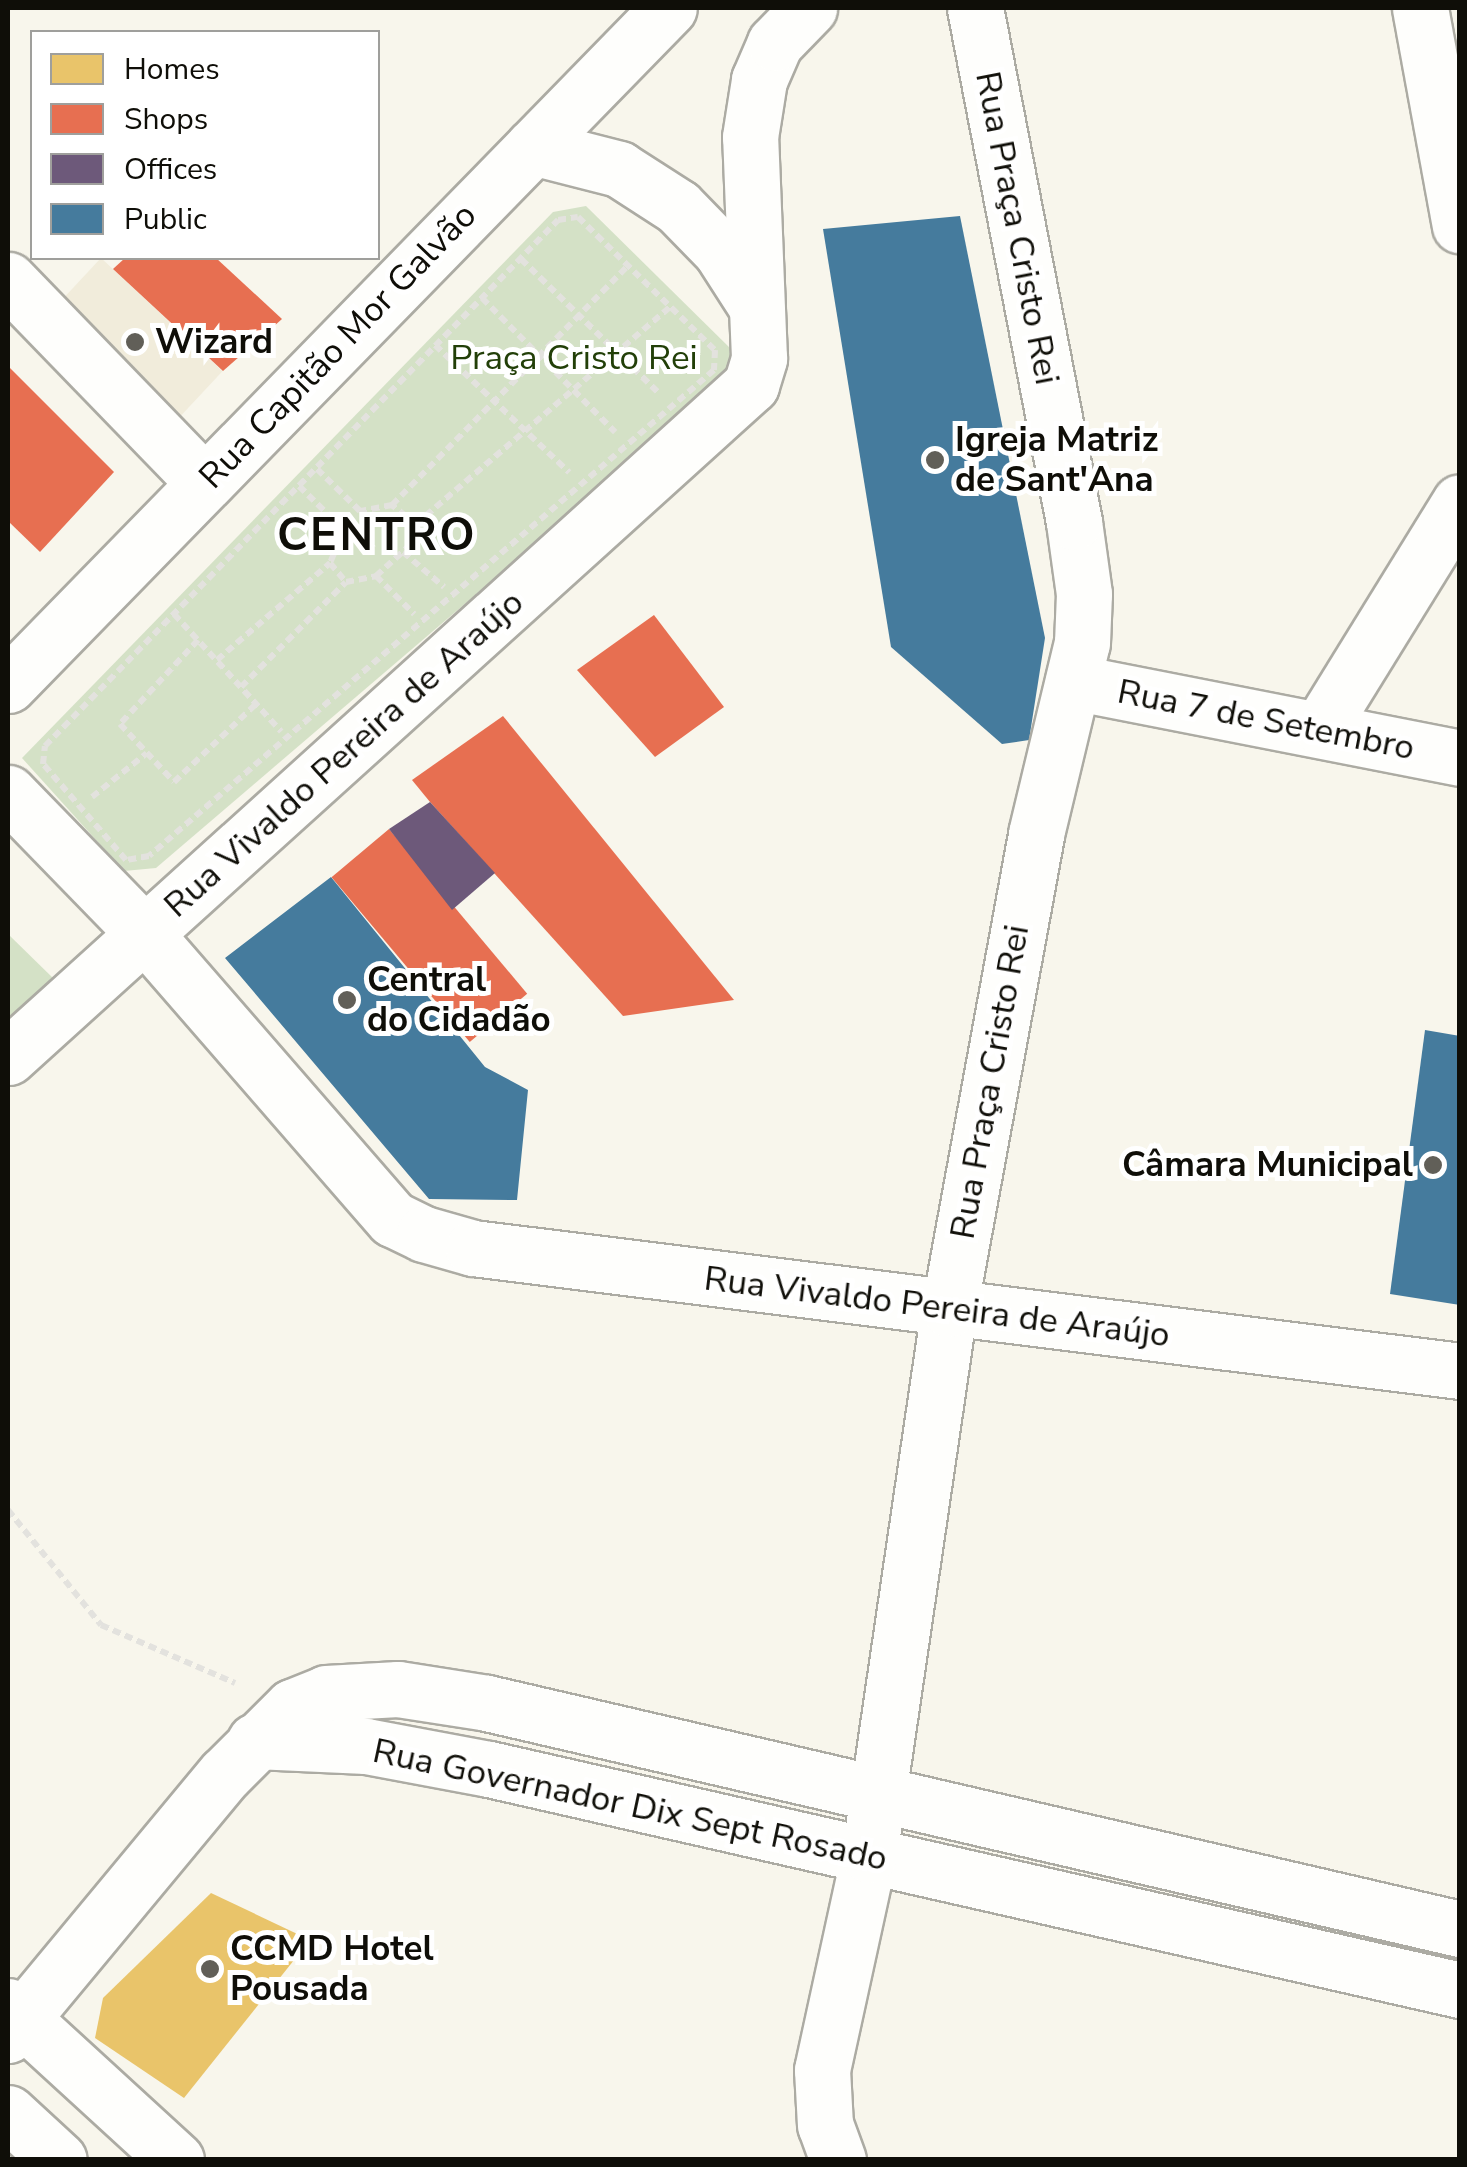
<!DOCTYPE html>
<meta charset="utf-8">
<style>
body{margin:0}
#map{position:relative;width:1467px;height:2167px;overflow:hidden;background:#f8f6ec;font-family:"Nunito Sans",sans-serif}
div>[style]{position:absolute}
.built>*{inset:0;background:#f1ecdb;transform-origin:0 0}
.green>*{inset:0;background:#d4e1c6}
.homes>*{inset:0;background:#e9c46a}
.shops>*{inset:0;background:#e76f51;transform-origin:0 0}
.offices>*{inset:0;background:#6d597a}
.public>*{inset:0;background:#457b9d}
.path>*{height:6px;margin-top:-3px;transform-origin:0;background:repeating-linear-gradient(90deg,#e3e2de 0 8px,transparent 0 13px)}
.roads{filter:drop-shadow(2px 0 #acaba3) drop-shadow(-2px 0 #acaba3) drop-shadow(0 2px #acaba3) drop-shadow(0 -2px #acaba3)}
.street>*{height:55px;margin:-27.5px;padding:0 27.5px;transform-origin:27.5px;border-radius:27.5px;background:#fefefc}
.secondary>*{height:55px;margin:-27.5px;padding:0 27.5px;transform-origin:27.5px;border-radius:27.5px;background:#fefefc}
.dots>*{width:28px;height:28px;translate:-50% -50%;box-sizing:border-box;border:5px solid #fff;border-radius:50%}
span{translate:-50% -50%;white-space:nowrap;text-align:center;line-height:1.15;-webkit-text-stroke:10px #fff;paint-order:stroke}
.street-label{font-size:35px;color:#0f0e08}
.poi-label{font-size:35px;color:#0f0e08;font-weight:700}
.left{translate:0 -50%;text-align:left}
.right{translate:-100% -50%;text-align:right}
.park-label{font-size:35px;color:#223f08}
.district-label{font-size:45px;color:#0f0e08;font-weight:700;letter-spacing:2.5px}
.frame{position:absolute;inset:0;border:10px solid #0f0e08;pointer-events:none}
.legend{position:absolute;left:30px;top:30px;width:350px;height:230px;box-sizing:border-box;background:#fff;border:2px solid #9f9f9c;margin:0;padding:12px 18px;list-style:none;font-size:30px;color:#0f0e08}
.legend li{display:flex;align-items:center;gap:20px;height:50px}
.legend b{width:50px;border:2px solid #9f9f9c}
</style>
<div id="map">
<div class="built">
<i style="left:101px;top:258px;width:166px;height:77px;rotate:43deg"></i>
</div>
<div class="green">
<i style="clip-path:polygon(586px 206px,732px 350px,730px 377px,156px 868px,124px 871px,22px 758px,553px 212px)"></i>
<i style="clip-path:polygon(8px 934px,55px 980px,8px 1050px)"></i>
</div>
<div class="homes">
<i style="clip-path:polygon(211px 1893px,310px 1940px,184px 2098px,95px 2038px,103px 1998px)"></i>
</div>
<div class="shops">
<i style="clip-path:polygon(125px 258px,216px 258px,282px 319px,223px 371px,113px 269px)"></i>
<i style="clip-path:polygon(8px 366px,114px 472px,40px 552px,8px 521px)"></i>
<i style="clip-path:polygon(654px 615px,724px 707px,655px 757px,577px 670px)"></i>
<i style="clip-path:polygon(503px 716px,734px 1000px,623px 1016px,430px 802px,412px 780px)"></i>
<i style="left:389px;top:829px;width:215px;height:75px;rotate:50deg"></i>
</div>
<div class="offices">
<i style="clip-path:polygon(430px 802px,495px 873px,452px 910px,389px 829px)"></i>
</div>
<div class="public">
<i style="clip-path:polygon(960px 216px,1045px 638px,1029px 740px,1002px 744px,891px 647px,823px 229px)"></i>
<i style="clip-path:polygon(331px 877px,485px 1067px,528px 1090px,517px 1200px,429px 1199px,225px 958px)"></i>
<i style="clip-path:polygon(1425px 1030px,1460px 1036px,1460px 1305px,1390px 1294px)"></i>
</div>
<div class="path">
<i style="left:578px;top:217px;width:191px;rotate:44.2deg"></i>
<i style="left:715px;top:350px;width:20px;rotate:93deg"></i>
<i style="left:714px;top:370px;width:745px;rotate:139.3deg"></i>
<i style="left:149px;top:856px;width:23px;rotate:170deg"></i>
<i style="left:126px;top:860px;width:127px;rotate:-130.8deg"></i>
<i style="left:43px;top:764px;width:18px;rotate:-84deg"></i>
<i style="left:45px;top:746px;width:735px;rotate:-45.72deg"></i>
<i style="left:558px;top:220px;width:20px;rotate:-9deg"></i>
<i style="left:521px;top:259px;width:194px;rotate:44.2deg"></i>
<i style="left:482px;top:298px;width:189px;rotate:45.2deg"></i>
<i style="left:435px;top:345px;width:185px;rotate:43.5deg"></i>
<i style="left:299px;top:486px;width:63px;rotate:44.4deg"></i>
<i style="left:344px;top:530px;width:36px;rotate:113deg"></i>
<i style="left:330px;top:563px;width:25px;rotate:50deg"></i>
<i style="left:346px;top:582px;width:31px;rotate:-11deg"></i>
<i style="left:376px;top:576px;width:45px;rotate:-42.3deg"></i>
<i style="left:409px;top:546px;width:23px;rotate:-72deg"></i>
<i style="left:416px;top:524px;width:31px;rotate:-142deg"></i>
<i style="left:392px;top:505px;width:33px;rotate:169deg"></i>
<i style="left:360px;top:511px;width:62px;rotate:-135.7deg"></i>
<i style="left:392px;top:505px;width:336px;rotate:-45.4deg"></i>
<i style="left:416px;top:524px;width:334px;rotate:-40.5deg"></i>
<i style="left:403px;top:552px;width:54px;rotate:40.5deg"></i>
<i style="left:376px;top:576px;width:54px;rotate:45deg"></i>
<i style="left:174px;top:614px;width:159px;rotate:47.6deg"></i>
<i style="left:198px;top:640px;width:115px;rotate:132.9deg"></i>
<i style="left:120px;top:724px;width:79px;rotate:47deg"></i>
<i style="left:174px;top:782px;width:113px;rotate:-43.6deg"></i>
<i style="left:217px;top:660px;width:149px;rotate:-40.6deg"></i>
<i style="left:241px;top:687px;width:148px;rotate:-45deg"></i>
<i style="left:92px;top:797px;width:70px;rotate:-38.7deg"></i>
<i style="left:8px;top:1510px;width:148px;rotate:51deg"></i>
<i style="left:101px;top:1625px;width:146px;rotate:23.4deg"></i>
</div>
<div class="roads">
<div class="street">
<i style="left:1420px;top:8px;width:221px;rotate:79.6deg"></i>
<i style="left:8px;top:280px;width:281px;rotate:45.9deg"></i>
<i style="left:1073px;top:682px;width:394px;rotate:11.1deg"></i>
<i style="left:1321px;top:727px;width:264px;rotate:-58.3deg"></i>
<i style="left:8px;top:793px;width:195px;rotate:45.8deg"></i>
<i style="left:144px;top:933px;width:379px;rotate:49deg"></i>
<i style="left:393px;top:1219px;width:34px;rotate:26deg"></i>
<i style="left:424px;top:1234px;width:51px;rotate:15.9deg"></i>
<i style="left:473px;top:1248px;width:995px;rotate:7.1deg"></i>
<i style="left:255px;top:1741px;width:111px;rotate:2.6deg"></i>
<i style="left:366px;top:1746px;width:125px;rotate:10.6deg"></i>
<i style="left:489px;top:1769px;width:996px;rotate:12.82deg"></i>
<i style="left:8px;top:2006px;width:228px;rotate:42.5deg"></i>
<i style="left:8px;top:2035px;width:339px;rotate:-50.3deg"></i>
<i style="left:225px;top:1774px;width:95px;rotate:-45deg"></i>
<i style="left:292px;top:1707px;width:37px;rotate:-22deg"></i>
<i style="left:326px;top:1693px;width:72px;rotate:-3.2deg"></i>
<i style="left:398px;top:1689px;width:90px;rotate:8.9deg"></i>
<i style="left:487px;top:1703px;width:999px;rotate:13.08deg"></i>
<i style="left:8px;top:2113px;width:69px;rotate:42.7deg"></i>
<i style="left:838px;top:2160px;width:37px;rotate:-110deg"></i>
<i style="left:825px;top:2125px;width:55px;rotate:-93.1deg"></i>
<i style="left:822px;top:2070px;width:220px;rotate:-77.7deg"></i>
<i style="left:869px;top:1855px;width:552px;rotate:-81.66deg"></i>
<i style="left:949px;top:1309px;width:483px;rotate:-79.6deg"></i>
<i style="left:1036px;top:834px;width:196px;rotate:-76.5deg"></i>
<i style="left:1082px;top:643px;width:49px;rotate:-87.7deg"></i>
<i style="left:1084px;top:594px;width:73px;rotate:-97.9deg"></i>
<i style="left:1074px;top:522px;width:523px;rotate:-100.9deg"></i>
</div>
<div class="secondary">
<i style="left:533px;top:147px;width:89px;rotate:14.3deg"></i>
<i style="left:619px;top:169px;width:70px;rotate:32.8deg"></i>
<i style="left:678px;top:207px;width:60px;rotate:45.7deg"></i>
<i style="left:720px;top:250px;width:67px;rotate:57.3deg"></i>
<i style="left:8px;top:685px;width:946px;rotate:-45.69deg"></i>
<i style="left:8px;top:1057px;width:1002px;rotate:-42.13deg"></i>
<i style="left:751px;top:385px;width:28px;rotate:-73deg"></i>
<i style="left:759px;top:358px;width:221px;rotate:-92.3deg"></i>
<i style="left:750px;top:137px;width:58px;rotate:-81deg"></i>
<i style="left:759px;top:80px;width:40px;rotate:-66.6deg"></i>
<i style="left:775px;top:43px;width:49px;rotate:-45.8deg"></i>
</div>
</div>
<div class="dots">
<i style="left:135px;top:342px;background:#615f58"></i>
<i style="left:935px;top:460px;background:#615f58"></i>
<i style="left:347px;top:1000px;background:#615f58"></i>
<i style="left:1433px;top:1165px;background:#615f58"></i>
<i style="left:210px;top:1969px;background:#615f58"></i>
</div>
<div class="street-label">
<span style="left:1017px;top:228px;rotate:79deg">Rua Praça Cristo Rei</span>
<span style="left:338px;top:346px;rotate:-46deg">Rua Capitão Mor Galvão</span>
<span style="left:1266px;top:720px;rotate:11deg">Rua 7 de Setembro</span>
<span style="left:344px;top:754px;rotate:-42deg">Rua Vivaldo Pereira de Araújo</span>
<span style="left:990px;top:1082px;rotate:-80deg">Rua Praça Cristo Rei</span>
<span style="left:937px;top:1307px;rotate:7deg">Rua Vivaldo Pereira de Araújo</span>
<span style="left:630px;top:1805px;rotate:12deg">Rua Governador Dix Sept Rosado</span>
</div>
<div class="poi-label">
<span class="left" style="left:155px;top:342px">Wizard</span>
<span class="left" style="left:955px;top:460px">Igreja Matriz<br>de Sant'Ana</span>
<span class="left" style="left:367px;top:1000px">Central<br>do Cidadão</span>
<span class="right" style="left:1413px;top:1165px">Câmara Municipal</span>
<span class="left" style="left:230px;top:1969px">CCMD Hotel<br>Pousada</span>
</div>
<div class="park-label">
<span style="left:574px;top:358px">Praça Cristo Rei</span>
</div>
<div class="district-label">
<span style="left:377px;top:536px">CENTRO</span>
</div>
<div class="frame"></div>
<ul class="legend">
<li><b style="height:28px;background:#e9c46a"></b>Homes</li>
<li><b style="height:28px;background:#e76f51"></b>Shops</li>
<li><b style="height:28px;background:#6d597a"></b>Offices</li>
<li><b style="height:28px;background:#457b9d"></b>Public</li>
</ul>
</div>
